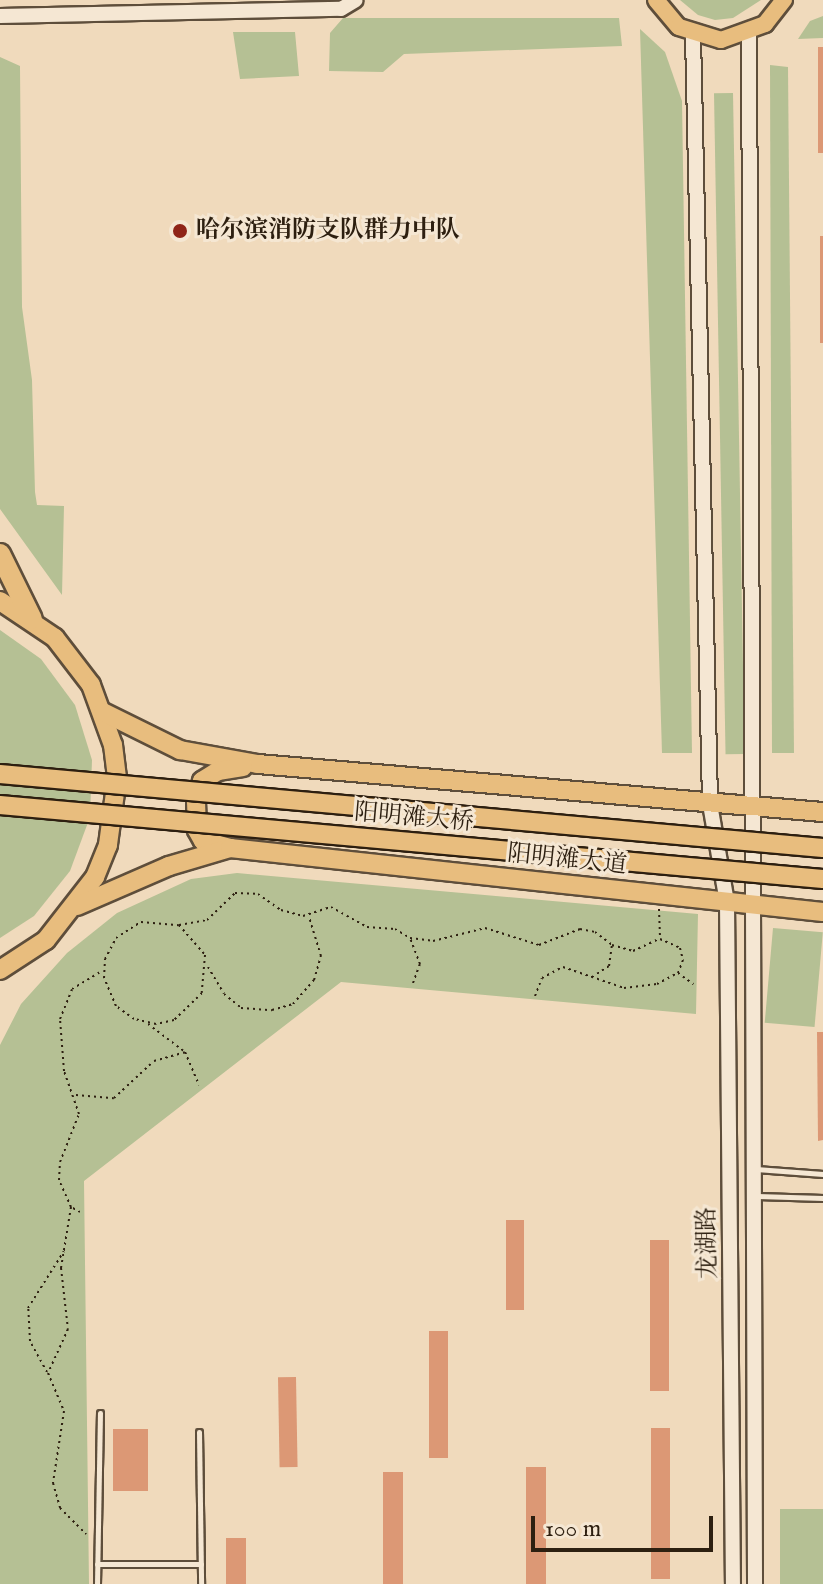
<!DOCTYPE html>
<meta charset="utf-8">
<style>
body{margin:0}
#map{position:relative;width:823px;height:1584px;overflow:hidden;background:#f0dabc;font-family:"IM FELL English","Noto Serif SC",serif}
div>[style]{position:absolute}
.green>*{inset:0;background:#b5c094;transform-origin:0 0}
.building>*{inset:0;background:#dc9875;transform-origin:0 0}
.path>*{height:2px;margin-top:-1px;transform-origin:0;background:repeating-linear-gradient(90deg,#2d1f10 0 2px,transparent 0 6px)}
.roads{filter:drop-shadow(2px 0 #5e4e3b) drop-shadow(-2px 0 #5e4e3b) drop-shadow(0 2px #5e4e3b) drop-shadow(0 -2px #5e4e3b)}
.service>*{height:5px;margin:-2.5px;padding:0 2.5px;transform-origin:2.5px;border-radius:2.5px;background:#f5e7d3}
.tertiary>*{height:14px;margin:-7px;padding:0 7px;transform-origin:7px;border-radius:7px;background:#f5e7d3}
.secondary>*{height:14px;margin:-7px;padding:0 7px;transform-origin:7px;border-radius:7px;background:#f5e7d3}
.primary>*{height:16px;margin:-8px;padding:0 8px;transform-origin:8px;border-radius:8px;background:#e8bd7e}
.trunk>*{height:18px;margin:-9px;padding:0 9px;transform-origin:9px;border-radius:9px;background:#e8bd7e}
.motorway>*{height:20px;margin:-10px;padding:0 10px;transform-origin:10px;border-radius:10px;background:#e8bd7e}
.bridges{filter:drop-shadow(2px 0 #2d1f10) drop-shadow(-2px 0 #2d1f10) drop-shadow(0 2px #2d1f10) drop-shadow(0 -2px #2d1f10)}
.trunk-bridge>*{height:18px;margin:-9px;padding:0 9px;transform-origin:9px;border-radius:9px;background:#e8bd7e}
.dots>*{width:22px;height:22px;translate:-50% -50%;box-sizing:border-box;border:4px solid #f5e7d3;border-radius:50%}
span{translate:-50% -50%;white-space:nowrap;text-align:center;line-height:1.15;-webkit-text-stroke:6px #f5e7d3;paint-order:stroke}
.poi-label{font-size:24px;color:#2d1f10;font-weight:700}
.left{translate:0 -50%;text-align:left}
.street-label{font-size:24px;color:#2d1f10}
.scale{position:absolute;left:531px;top:1516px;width:182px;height:36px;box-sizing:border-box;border:4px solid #2d1f10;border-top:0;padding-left:10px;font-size:24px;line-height:28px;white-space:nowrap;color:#2d1f10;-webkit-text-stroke:6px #f5e7d3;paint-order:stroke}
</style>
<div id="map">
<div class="green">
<i style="clip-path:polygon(680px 0,761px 0,733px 18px,715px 20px,698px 15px)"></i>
<i style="clip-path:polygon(823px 16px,823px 38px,798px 39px,810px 21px)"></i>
<i style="clip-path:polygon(343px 18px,619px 18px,622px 46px,404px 54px,383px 72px,329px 71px,330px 33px)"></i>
<i style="clip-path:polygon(640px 29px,665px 52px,682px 101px,692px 753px,662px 753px)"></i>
<i style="clip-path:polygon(233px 32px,295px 32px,299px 76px,240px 79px)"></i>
<i style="clip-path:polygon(0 57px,20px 66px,22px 307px,32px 380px,35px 492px,37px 505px,64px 506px,62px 595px,0 509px)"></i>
<i style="clip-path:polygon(770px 65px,788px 67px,794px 753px,772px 753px)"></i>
<i style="left:733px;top:93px;width:661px;height:19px;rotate:89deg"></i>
<i style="clip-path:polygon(0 630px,41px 659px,75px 705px,92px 760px,90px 817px,70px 871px,34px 916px,0 938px)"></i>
<i style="clip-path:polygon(237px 873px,698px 914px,696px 1014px,341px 982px,84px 1181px,89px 1584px,0 1584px,0 1045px,21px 1004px,67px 953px,117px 913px,191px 879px)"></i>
<i style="left:773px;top:928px;width:50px;height:95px;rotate:5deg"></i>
<i style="left:780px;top:1509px;width:43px;height:75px"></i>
</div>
<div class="building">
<i style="left:818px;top:47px;width:5px;height:106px"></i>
<i style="left:820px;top:236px;width:3px;height:107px"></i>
<i style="clip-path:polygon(817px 1032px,823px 1032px,823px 1140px,818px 1141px)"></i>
<i style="left:506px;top:1220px;width:18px;height:90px"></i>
<i style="left:650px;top:1240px;width:19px;height:151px"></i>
<i style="left:429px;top:1331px;width:19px;height:127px"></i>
<i style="left:296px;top:1377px;width:90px;height:18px;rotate:89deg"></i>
<i style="left:651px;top:1428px;width:19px;height:151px"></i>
<i style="left:113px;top:1429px;width:35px;height:62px"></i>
<i style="left:526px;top:1467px;width:20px;height:117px"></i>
<i style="left:383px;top:1472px;width:20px;height:112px"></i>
<i style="left:226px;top:1538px;width:20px;height:46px"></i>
</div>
<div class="path">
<i style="left:659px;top:909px;width:30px;rotate:88deg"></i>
<i style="left:660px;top:939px;width:22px;rotate:24deg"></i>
<i style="left:680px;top:948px;width:12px;rotate:76deg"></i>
<i style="left:683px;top:960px;width:14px;rotate:111deg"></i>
<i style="left:678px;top:973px;width:19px;rotate:36deg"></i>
<i style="left:179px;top:925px;width:40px;rotate:49deg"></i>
<i style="left:205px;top:955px;width:38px;rotate:95deg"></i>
<i style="left:202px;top:993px;width:39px;rotate:136deg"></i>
<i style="left:174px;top:1020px;width:18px;rotate:167deg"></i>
<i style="left:156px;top:1024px;width:23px;rotate:-167deg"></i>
<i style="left:134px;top:1019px;width:22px;rotate:-144deg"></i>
<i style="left:116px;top:1006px;width:30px;rotate:-113deg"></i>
<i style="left:104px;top:978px;width:19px;rotate:-87deg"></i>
<i style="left:105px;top:959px;width:24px;rotate:-62deg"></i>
<i style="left:116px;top:938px;width:30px;rotate:-33deg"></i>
<i style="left:141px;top:922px;width:38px;rotate:5deg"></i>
<i style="left:179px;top:925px;width:28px;rotate:-10deg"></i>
<i style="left:207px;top:920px;width:39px;rotate:-44deg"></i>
<i style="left:235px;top:893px;width:23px;rotate:2deg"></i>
<i style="left:258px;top:894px;width:28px;rotate:35deg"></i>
<i style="left:281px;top:910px;width:23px;rotate:15deg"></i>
<i style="left:303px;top:916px;width:29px;rotate:-18deg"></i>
<i style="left:331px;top:907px;width:41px;rotate:29.1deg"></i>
<i style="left:367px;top:927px;width:28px;rotate:4deg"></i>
<i style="left:395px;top:929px;width:17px;rotate:31deg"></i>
<i style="left:208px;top:967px;width:31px;rotate:59deg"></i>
<i style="left:224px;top:994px;width:22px;rotate:39deg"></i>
<i style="left:241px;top:1008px;width:31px;rotate:4deg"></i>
<i style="left:272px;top:1010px;width:22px;rotate:-16deg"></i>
<i style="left:293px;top:1004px;width:32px;rotate:-49deg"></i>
<i style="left:314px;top:980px;width:25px;rotate:-74deg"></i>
<i style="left:321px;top:956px;width:41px;rotate:-107.1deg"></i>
<i style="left:592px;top:977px;width:20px;rotate:-33deg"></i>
<i style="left:609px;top:966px;width:21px;rotate:-82deg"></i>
<i style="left:612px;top:945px;width:22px;rotate:16deg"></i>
<i style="left:633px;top:951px;width:29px;rotate:-25deg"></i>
<i style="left:413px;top:983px;width:20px;rotate:-70deg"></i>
<i style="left:420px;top:964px;width:28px;rotate:-111deg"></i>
<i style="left:410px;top:938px;width:23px;rotate:7deg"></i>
<i style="left:433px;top:941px;width:54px;rotate:-14deg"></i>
<i style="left:485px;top:928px;width:57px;rotate:17.5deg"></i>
<i style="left:539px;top:945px;width:44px;rotate:-21.3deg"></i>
<i style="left:580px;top:929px;width:15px;rotate:11deg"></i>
<i style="left:595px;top:932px;width:21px;rotate:37deg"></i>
<i style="left:535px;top:996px;width:19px;rotate:-69deg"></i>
<i style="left:542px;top:978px;width:24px;rotate:-28deg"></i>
<i style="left:563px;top:967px;width:65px;rotate:19deg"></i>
<i style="left:624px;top:988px;width:33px;rotate:-7deg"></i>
<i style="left:657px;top:984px;width:24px;rotate:-28deg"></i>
<i style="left:148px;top:1024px;width:46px;rotate:37.1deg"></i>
<i style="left:185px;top:1052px;width:36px;rotate:67deg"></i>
<i style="left:76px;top:1095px;width:38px;rotate:5deg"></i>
<i style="left:114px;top:1098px;width:54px;rotate:-42.8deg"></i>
<i style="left:154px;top:1061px;width:32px;rotate:-16deg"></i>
<i style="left:71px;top:1207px;width:62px;rotate:99.3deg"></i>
<i style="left:61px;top:1268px;width:61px;rotate:83.5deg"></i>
<i style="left:68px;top:1329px;width:48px;rotate:114.4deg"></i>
<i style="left:48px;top:1373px;width:41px;rotate:67.2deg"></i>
<i style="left:64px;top:1411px;width:73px;rotate:98.7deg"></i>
<i style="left:53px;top:1483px;width:26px;rotate:74deg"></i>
<i style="left:60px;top:1508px;width:37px;rotate:45deg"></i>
<i style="left:80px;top:1212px;width:10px;rotate:-151deg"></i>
<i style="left:71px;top:1207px;width:30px;rotate:-114deg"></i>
<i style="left:59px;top:1180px;width:18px;rotate:-87deg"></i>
<i style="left:60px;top:1162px;width:52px;rotate:-68.4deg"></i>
<i style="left:79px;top:1114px;width:46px;rotate:-109.2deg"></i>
<i style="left:64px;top:1071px;width:52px;rotate:-94.4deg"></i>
<i style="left:60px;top:1019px;width:32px;rotate:-68deg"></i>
<i style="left:72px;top:989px;width:35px;rotate:-31deg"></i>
<i style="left:47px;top:1372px;width:35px;rotate:-119deg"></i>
<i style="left:30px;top:1341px;width:33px;rotate:-93deg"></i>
<i style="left:28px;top:1308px;width:67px;rotate:-57.7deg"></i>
</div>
<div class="roads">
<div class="service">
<i style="left:756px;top:1169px;width:67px;rotate:4.3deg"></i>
<i style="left:757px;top:1196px;width:66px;rotate:1.7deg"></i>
<i style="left:199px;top:1432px;width:152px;rotate:89.2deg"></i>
<i style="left:97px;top:1564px;width:104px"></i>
<i style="left:97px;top:1584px;width:171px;rotate:-89deg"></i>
</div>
<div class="tertiary">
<i style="left:0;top:16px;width:341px;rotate:-1.2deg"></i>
<i style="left:341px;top:9px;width:17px;rotate:-31deg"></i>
<i style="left:727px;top:902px;width:682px;rotate:89.5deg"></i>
<i style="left:753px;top:905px;width:679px;rotate:89.83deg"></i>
</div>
<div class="secondary">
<i style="left:749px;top:34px;width:871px;rotate:89.74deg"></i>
<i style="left:693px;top:35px;width:769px;rotate:88.73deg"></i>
<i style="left:710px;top:804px;width:99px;rotate:80.2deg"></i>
</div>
<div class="primary">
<i style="left:656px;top:0;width:35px;rotate:50deg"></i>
<i style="left:679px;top:27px;width:44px;rotate:17.2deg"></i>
<i style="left:721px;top:40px;width:47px;rotate:-20deg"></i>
<i style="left:765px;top:24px;width:31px;rotate:-52deg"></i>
</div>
<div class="trunk">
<i style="left:0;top:601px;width:66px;rotate:33.9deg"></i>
<i style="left:55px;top:638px;width:59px;rotate:52.5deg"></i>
<i style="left:91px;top:685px;width:64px;rotate:69.9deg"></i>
<i style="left:113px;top:745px;width:33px;rotate:83deg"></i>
<i style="left:117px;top:778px;width:68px;rotate:97.7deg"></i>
<i style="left:108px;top:845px;width:35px;rotate:112deg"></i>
<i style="left:95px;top:877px;width:80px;rotate:127.9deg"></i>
<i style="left:46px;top:940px;width:55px;rotate:146.9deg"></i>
<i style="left:103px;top:712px;width:86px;rotate:26.3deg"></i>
<i style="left:180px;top:750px;width:79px;rotate:10.2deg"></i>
<i style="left:258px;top:764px;width:567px;rotate:4.86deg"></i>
<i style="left:230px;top:848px;width:28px;rotate:-165deg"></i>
<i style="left:203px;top:841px;width:13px;rotate:-119deg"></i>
<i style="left:197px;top:830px;width:29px;rotate:-92deg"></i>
<i style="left:196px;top:801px;width:21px;rotate:-73deg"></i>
<i style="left:202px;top:781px;width:19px;rotate:-32deg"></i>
<i style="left:218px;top:771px;width:25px;rotate:-9deg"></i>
<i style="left:77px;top:906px;width:100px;rotate:-23.5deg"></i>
<i style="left:169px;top:866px;width:64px;rotate:-16.4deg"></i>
<i style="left:230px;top:848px;width:596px;rotate:6.16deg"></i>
</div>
<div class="motorway">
<i style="left:0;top:554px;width:72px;rotate:63.8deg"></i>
</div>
</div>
<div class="bridges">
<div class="trunk-bridge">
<i style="left:0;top:774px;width:826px;rotate:5.14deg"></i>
<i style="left:0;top:805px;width:826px;rotate:5.14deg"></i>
</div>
</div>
<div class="dots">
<i style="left:180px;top:231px;background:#8f2418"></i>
</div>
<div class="poi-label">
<span class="left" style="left:196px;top:231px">哈尔滨消防支队群力中队</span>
</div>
<div class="street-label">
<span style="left:414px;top:818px;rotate:5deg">阳明滩大桥</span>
<span style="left:567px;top:860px;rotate:6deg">阳明滩大道</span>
<span style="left:708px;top:1243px;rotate:-91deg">龙湖路</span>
</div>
<div class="scale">100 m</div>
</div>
